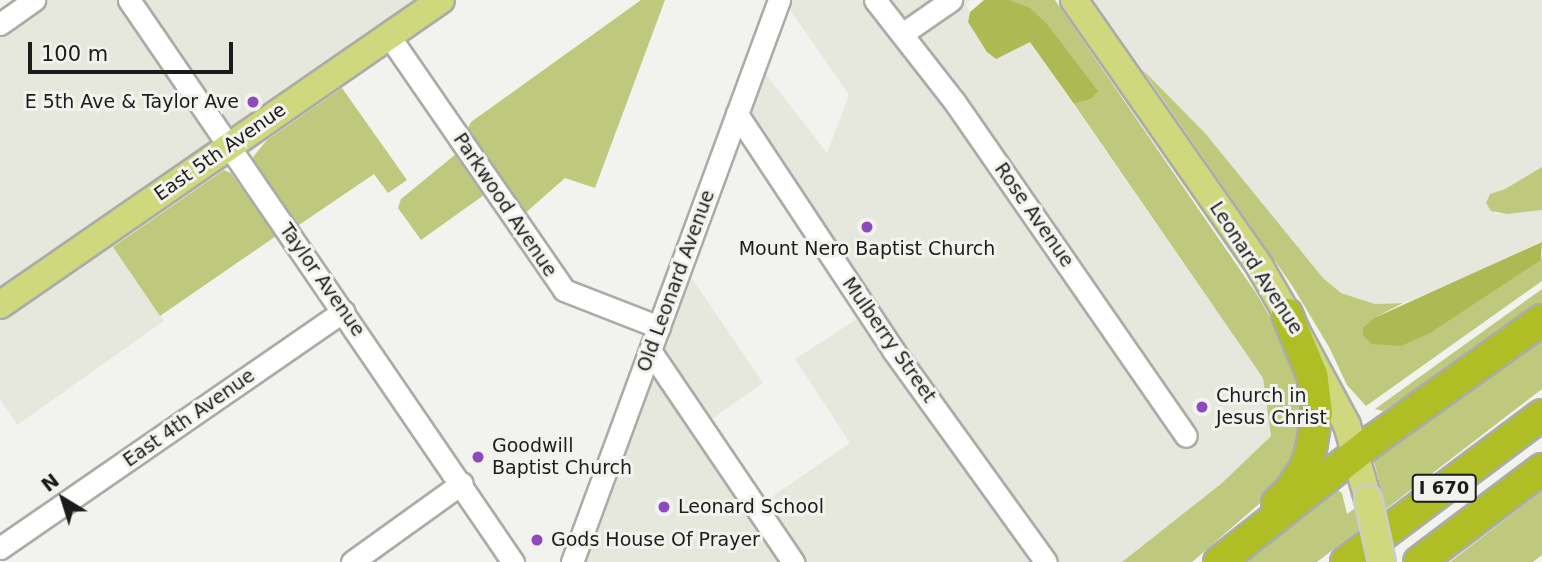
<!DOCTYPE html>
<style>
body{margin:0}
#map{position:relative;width:1542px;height:562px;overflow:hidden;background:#f2f3ee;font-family:"DejaVu Sans",sans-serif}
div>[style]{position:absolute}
.built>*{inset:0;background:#e6e8dd}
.green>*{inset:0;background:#bec97e}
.forest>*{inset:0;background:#adba54}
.roads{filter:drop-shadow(2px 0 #abaca8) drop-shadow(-2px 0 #abaca8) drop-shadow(0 2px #abaca8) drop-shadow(0 -2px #abaca8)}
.minor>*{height:21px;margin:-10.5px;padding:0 10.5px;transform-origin:10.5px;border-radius:10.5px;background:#fff}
.major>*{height:26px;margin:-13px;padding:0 13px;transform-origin:13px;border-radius:13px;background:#cfd87c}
.highway>*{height:30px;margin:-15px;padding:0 15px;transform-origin:15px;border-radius:15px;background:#afbe25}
.bridges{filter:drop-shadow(2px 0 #cdcdcd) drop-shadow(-2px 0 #cdcdcd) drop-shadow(0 2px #cdcdcd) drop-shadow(0 -2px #cdcdcd)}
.major-bridge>*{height:26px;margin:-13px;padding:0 13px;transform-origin:13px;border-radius:13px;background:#cfd87c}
.dots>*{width:19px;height:19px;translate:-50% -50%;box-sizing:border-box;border:4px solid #f2f3ee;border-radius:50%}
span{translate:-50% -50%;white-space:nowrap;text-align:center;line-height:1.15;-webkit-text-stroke:6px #f2f3ee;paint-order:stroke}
.shield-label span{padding:2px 5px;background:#f2f3ee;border:2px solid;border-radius:5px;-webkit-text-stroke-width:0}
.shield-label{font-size:18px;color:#1c1c1a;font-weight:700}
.poi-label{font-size:19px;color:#1c1c1a}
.right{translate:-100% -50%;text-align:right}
.left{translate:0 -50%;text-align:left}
.street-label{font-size:19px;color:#1c1c1a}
.north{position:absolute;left:28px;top:464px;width:70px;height:70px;-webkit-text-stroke:5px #f2f3ee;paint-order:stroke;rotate:322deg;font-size:19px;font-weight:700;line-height:28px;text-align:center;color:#1c1c1a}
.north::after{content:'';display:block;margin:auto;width:24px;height:32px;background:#1c1c1a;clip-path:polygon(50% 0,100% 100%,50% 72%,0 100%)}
.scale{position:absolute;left:28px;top:42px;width:205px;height:32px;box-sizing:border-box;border:4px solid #1c1c1a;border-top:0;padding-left:9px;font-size:21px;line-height:24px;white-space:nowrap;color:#1c1c1a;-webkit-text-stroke:5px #f2f3ee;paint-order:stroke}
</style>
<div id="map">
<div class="built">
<i style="clip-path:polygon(20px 0,437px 0,334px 73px,342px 88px,114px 247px,164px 321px,17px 425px,0 399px,0 14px)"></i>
<i style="clip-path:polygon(783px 0,971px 0,966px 4px,970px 12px,968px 22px,1030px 42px,1263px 378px,1271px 436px,1222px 483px,1122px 562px,571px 562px,680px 261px,763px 383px,700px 427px,754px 509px,850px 443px,795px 359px,868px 312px,736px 116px,754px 59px,827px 153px,849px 95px)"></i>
<i style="clip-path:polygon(1094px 0,1542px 0,1542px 167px,1505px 189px,1490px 194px,1495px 214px,1542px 210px,1542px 241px,1457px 282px,1404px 303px,1375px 304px,1341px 293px,1323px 278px,1205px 133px,1142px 69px)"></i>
</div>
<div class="green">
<i style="clip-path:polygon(641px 0,665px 0,595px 188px,565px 178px,523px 215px,466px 132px,471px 122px)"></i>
<i style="clip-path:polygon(1009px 0,1055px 0,1256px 293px,1295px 360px,1305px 430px,1288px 472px,1273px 492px,1192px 562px,1122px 562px,1222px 483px,1271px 436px,1263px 378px,1074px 104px,1091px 99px,1097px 91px)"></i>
<i style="clip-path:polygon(1142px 69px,1205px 133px,1323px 278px,1341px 293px,1375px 304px,1403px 303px,1374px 318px,1542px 259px,1542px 281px,1366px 406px,1347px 385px,1329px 347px,1293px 287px)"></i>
<i style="clip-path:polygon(342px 88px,407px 180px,388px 193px,374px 174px,296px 227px,256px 167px,253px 157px,267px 140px)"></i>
<i style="clip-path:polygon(462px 149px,491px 190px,421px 240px,398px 208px,401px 199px)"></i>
<i style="clip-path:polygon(1542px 167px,1542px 210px,1507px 214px,1491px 211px,1486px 203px,1490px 194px,1505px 189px)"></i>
<i style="clip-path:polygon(224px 170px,231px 173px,276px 236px,160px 316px,113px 247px)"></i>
<i style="clip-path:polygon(1542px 289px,1542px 305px,1383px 411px,1375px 409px)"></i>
<i style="clip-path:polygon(1542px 329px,1542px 389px,1317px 562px,1238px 562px,1333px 487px,1342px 493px,1347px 514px,1381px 489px,1373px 457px)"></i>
<i style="clip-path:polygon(1542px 491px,1542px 555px,1533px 562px,1450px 562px)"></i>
</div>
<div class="forest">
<i style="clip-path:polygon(984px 0,1009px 0,1030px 8px,1047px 24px,1098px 91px,1091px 99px,1074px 104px,1030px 42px,996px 59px,987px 52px,968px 22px,970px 12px)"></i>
<i style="clip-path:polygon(1542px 242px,1541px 260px,1430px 333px,1401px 346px,1371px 344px,1363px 335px,1363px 328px,1374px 318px)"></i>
</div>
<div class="roads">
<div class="minor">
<i style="left:129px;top:0;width:681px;rotate:55.66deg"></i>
<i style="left:875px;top:0;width:128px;rotate:52deg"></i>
<i style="left:954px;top:101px;width:407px;rotate:55.3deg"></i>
<i style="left:0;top:24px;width:42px;rotate:-35.2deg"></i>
<i style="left:902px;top:34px;width:60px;rotate:-34.8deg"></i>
<i style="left:389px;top:36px;width:308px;rotate:55.4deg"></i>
<i style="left:564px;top:290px;width:102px;rotate:21.3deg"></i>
<i style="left:737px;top:114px;width:283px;rotate:56.5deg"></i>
<i style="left:893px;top:350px;width:261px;rotate:54.2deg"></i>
<i style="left:651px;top:352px;width:254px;rotate:55.9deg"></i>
<i style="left:0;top:548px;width:417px;rotate:-34.6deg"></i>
<i style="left:352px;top:562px;width:135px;rotate:-35.7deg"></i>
<i style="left:572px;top:562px;width:599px;rotate:-69.78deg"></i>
</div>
<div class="major">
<i style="left:1074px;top:0;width:325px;rotate:55.1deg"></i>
<i style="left:1260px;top:267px;width:54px;rotate:60.1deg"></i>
<i style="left:1287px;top:314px;width:126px;rotate:61.6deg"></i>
<i style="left:1347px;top:425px;width:77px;rotate:74.2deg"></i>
<i style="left:0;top:305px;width:536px;rotate:-34.67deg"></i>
</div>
<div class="highway">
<i style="left:1277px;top:503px;width:16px;rotate:-43deg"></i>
<i style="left:1289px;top:492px;width:30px;rotate:-57deg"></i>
<i style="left:1305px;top:467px;width:18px;rotate:-71deg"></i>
<i style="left:1311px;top:450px;width:37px;rotate:-81deg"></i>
<i style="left:1317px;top:413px;width:38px;rotate:-97deg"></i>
<i style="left:1312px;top:375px;width:66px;rotate:-112.3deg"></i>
<i style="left:1219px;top:562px;width:199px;rotate:-38.3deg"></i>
<i style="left:1375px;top:439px;width:205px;rotate:-35.5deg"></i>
<i style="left:1346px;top:562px;width:245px;rotate:-36.9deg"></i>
<i style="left:1419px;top:562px;width:154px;rotate:-37.1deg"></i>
</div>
</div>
<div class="bridges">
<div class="major-bridge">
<i style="left:1368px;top:499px;width:65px;rotate:77.5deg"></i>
</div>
</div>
<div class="dots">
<i style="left:253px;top:102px;background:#8e49bd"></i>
<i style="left:867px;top:227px;background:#8e49bd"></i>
<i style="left:1202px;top:407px;background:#8e49bd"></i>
<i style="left:478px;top:457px;background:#8e49bd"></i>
<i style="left:664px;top:507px;background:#8e49bd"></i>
<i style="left:537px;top:540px;background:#8e49bd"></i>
</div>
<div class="shield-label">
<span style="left:1444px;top:488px">I 670</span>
</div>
<div class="poi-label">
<span class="right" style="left:239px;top:102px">E 5th Ave &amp; Taylor Ave</span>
<span style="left:867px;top:249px">Mount Nero Baptist Church</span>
<span class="left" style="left:1216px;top:407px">Church in<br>Jesus Christ</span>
<span class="left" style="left:492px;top:457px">Goodwill<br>Baptist Church</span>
<span class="left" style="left:678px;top:507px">Leonard School</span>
<span class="left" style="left:551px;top:540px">Gods House Of Prayer</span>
</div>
<div class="street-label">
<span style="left:220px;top:152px;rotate:-35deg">East 5th Avenue</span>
<span style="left:505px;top:205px;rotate:56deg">Parkwood Avenue</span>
<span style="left:1034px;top:215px;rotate:55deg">Rose Avenue</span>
<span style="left:1256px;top:268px;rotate:57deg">Leonard Avenue</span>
<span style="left:322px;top:280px;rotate:55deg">Taylor Avenue</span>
<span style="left:676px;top:281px;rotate:-70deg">Old Leonard Avenue</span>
<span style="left:889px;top:340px;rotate:55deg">Mulberry Street</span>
<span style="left:189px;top:418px;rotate:-35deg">East 4th Avenue</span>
</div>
<div class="north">N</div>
<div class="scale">100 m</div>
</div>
